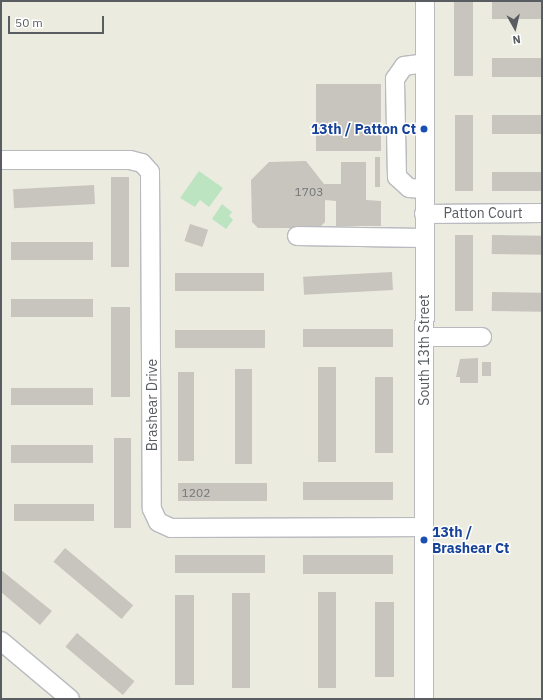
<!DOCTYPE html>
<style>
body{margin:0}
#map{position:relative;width:543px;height:700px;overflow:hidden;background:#ecebe0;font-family:"IBM Plex Sans",sans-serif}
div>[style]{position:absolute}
.green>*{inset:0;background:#bce4c1}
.building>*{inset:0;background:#c7c5be;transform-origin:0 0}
.roads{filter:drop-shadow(1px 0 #b8babf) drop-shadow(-1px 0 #b8babf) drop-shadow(0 1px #b8babf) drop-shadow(0 -1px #b8babf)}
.minor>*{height:18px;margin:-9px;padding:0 9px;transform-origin:9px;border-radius:9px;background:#fff}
.dots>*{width:11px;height:11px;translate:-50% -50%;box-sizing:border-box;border:2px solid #fff;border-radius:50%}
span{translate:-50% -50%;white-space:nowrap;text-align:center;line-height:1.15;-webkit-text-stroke:3px #fff;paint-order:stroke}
.number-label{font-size:12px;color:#747678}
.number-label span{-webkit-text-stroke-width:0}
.transit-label{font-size:14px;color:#164399;font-weight:700}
.right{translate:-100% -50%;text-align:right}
.left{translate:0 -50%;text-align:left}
.street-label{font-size:14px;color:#595c61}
.frame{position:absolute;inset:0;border:2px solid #595c61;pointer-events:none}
.north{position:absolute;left:495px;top:8px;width:40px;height:40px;-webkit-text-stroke:3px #fff;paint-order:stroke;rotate:172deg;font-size:11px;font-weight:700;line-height:16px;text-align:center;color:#595c61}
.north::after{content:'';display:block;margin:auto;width:14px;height:18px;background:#595c61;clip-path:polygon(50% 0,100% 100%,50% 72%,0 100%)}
.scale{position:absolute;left:8px;top:16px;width:96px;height:18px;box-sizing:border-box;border:2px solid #595c61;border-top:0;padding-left:5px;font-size:12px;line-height:14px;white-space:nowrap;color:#595c61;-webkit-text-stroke:3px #fff;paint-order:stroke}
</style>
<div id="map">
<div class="green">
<i style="clip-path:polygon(199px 171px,223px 188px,209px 207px,200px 200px,195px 207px,180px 198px)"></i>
<i style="clip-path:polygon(222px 204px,232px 212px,229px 216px,233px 220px,226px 229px,212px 219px)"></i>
</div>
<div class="building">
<i style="left:454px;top:1px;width:19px;height:75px"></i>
<i style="left:492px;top:1px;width:50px;height:18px"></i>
<i style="left:492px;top:58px;width:50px;height:19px"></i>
<i style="left:316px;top:84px;width:65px;height:67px"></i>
<i style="left:455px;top:115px;width:18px;height:76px"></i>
<i style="left:492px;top:115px;width:50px;height:19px"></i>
<i style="left:375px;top:157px;width:5px;height:30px"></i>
<i style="clip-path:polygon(306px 161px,324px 184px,341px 184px,341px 162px,366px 162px,366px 200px,381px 201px,381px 226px,336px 226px,336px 201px,325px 200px,325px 222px,319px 228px,258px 228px,252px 222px,251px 180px,269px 162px)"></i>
<i style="left:492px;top:172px;width:50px;height:19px"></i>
<i style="left:111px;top:177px;width:18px;height:90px"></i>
<i style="left:94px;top:185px;width:19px;height:81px;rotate:87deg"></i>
<i style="left:190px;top:224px;width:19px;height:18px;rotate:18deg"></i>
<i style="left:455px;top:235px;width:18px;height:76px"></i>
<i style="left:492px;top:235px;width:50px;height:19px;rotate:1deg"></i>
<i style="left:11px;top:242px;width:82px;height:18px"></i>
<i style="left:392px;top:272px;width:18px;height:89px;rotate:87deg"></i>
<i style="left:175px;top:273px;width:89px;height:18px"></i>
<i style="left:492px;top:292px;width:50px;height:19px;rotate:1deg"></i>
<i style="left:11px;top:299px;width:82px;height:18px"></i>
<i style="left:111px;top:307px;width:19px;height:90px"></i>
<i style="left:393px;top:329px;width:18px;height:90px;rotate:90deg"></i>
<i style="left:175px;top:330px;width:90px;height:18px"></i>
<i style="clip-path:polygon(478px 358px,478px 383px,460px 383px,460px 377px,456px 377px,460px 359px)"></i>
<i style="left:482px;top:362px;width:9px;height:14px"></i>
<i style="left:318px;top:367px;width:18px;height:95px"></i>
<i style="left:252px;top:369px;width:95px;height:17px;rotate:90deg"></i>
<i style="left:178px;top:372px;width:16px;height:89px"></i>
<i style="left:375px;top:377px;width:18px;height:76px"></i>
<i style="left:11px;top:388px;width:82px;height:17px"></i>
<i style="left:131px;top:438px;width:90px;height:17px;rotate:90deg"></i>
<i style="left:11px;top:445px;width:82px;height:18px"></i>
<i style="left:303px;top:482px;width:90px;height:18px"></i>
<i style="left:178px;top:483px;width:89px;height:18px"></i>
<i style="left:14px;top:504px;width:80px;height:17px"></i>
<i style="left:65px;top:548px;width:89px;height:18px;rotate:40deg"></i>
<i style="left:175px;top:555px;width:90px;height:18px"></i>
<i style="left:303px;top:555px;width:90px;height:19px"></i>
<i style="clip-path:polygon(1px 570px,52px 611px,40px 625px,1px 592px)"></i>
<i style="left:318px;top:592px;width:18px;height:96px"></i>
<i style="left:232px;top:593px;width:18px;height:95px"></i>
<i style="left:175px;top:595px;width:19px;height:90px"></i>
<i style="left:375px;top:602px;width:19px;height:75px"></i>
<i style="left:77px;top:633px;width:75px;height:18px;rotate:40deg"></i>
</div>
<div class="roads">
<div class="minor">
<i style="left:1px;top:160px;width:129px"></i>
<i style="left:130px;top:160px;width:12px;rotate:14deg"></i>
<i style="left:142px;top:163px;width:12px;rotate:48deg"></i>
<i style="left:150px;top:172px;width:337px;rotate:89.7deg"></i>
<i style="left:152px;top:509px;width:14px;rotate:65deg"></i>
<i style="left:158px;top:522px;width:14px;rotate:25deg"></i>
<i style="left:171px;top:528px;width:253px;rotate:-0.2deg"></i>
<i style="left:424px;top:189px;width:15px;rotate:-176deg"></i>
<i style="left:409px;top:188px;width:16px;rotate:-137deg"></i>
<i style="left:397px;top:177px;width:98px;rotate:-91.2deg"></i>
<i style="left:395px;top:79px;width:16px;rotate:-55deg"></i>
<i style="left:404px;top:66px;width:21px;rotate:-8deg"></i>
<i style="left:424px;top:214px;width:118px;rotate:-0.5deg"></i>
<i style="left:297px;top:236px;width:127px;rotate:0.9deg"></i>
<i style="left:424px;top:337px;width:58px"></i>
<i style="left:1px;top:641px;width:90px;rotate:40deg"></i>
<i style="left:424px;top:699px;width:698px;rotate:-89.92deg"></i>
</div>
</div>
<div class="dots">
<i style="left:424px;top:129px;background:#1a4fb4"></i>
<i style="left:424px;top:540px;background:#1a4fb4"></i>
</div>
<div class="number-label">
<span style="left:309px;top:192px">1703</span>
<span style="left:196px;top:493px">1202</span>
</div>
<div class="transit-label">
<span class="right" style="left:416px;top:129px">13th / Patton Ct</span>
<span class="left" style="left:432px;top:540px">13th /<br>Brashear Ct</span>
</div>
<div class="street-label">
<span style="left:483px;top:213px">Patton Court</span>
<span style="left:424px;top:350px;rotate:-90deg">South 13th Street</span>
<span style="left:152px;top:405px;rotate:-90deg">Brashear Drive</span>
</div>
<div class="frame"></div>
<div class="north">N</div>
<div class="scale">50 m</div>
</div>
